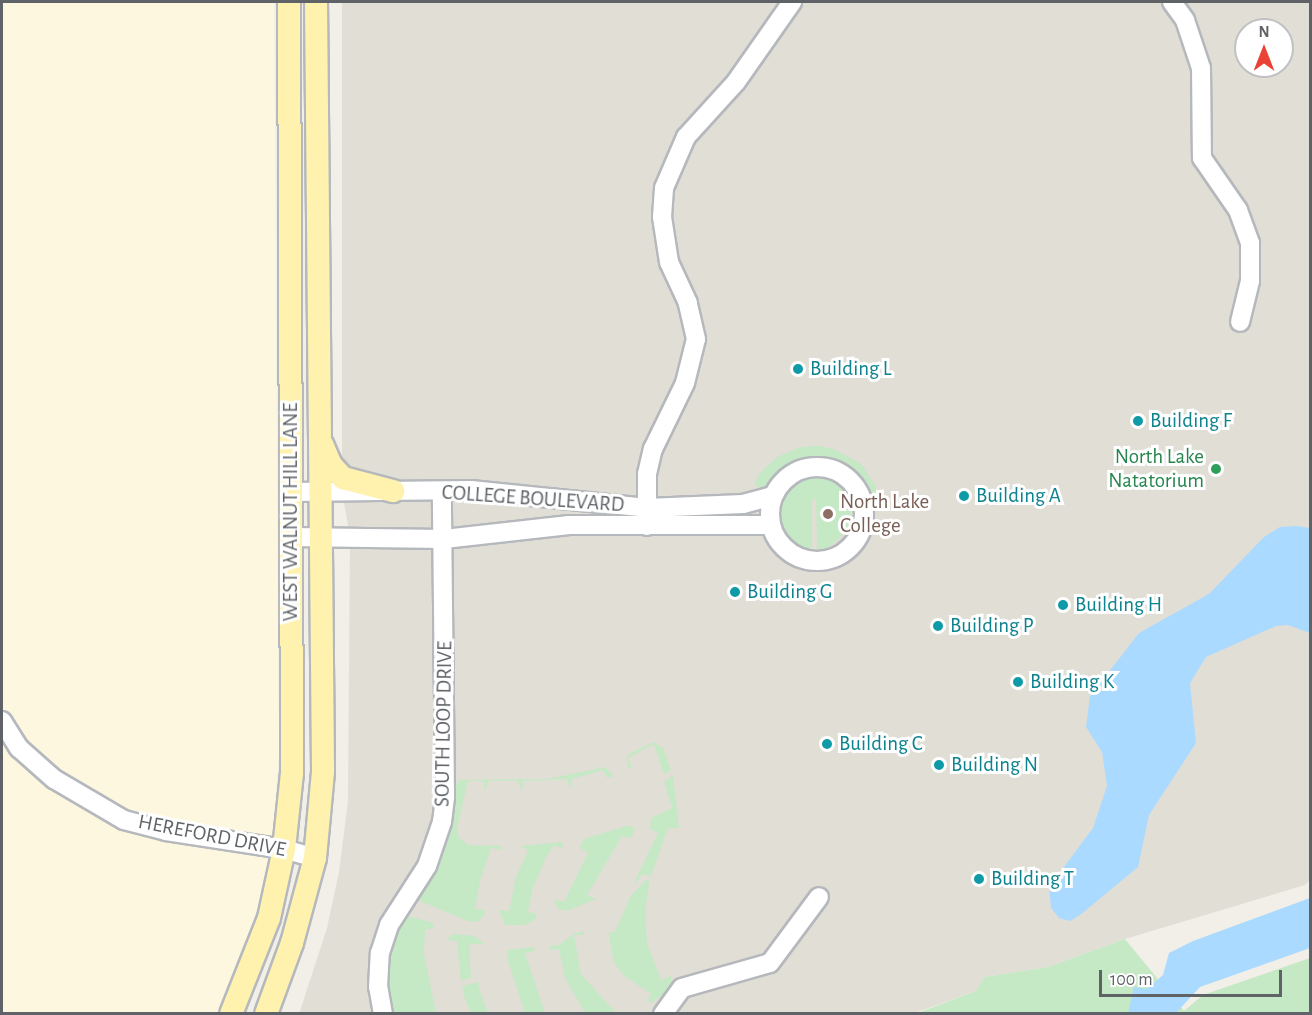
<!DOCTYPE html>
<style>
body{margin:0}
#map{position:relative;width:1312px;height:1015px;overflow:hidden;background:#f1efe8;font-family:"Alegreya Sans",sans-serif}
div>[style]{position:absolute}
.commercial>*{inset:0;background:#fef7e0}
.education>*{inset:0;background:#e1ded6}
.green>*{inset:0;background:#c5e8c5}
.water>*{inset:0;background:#aadaff}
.roads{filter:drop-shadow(2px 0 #b5b8bc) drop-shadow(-2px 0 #b5b8bc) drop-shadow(0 2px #b5b8bc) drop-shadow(0 -2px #b5b8bc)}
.minor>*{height:18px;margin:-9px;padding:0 9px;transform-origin:9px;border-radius:9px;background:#fff}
.minor>.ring{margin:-9px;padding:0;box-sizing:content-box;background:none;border:18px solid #fff;border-radius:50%}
.major>*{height:22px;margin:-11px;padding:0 11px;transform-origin:11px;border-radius:11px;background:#fff2af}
.dots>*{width:16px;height:16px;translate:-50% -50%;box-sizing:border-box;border:3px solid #fff;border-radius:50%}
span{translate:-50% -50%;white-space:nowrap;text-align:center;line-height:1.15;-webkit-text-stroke:6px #fff;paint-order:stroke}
.culture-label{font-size:21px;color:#0d838f}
.left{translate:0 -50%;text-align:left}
.leisure-label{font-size:21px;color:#27864d}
.right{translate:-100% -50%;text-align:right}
.street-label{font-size:21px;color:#5f6368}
.education-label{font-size:21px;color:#785e54}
.frame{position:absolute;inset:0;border:3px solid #5f6368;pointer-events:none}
.north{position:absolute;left:1234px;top:18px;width:60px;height:60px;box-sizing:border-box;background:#fff;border:2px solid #bfc1c3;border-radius:50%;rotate:0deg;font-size:16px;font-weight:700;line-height:24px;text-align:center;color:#5f6368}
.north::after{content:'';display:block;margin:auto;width:21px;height:27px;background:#ea4335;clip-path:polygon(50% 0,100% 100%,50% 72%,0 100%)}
.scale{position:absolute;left:1099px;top:970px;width:183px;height:27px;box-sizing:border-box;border:3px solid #5f6368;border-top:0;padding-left:8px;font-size:18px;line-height:21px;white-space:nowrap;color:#5f6368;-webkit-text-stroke:4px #fff;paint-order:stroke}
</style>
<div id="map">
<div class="commercial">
<i style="clip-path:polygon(2px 2px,274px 2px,279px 753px,272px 856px,244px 956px,218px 1013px,2px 1014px)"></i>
</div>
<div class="education">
<i style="clip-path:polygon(evenodd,342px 2px,1310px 2px,1310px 880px,1305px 885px,1125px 939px,1048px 967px,984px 977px,976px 991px,915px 1013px,299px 1014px,327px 928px,339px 872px,348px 801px,350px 536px,342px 492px,342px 2px,1246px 30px,1282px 30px,1282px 66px,1246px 66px,1246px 30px)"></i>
</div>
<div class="green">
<i style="clip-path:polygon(819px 446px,836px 450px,861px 464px,876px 486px,876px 495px,866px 494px,847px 469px,815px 458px,788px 465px,763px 489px,757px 487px,755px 482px,760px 473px,777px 457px,801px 447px)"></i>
<i style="clip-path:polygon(807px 476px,830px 479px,848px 495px,852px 507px,848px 530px,826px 550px,817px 551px,816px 498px,812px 500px,812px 551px,794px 546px,778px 526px,778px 500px,785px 489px)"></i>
<i style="clip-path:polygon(654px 742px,663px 748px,671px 770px,664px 774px,654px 744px,628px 758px,632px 767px,628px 769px,627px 755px)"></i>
<i style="clip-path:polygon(605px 767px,614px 776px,607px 778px,603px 770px,572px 779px,570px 789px,567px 779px,523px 781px,522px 792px,518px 781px,489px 781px,484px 791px,484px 781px,468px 781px,457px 828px,459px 838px,468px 845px,502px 846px,501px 850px,491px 848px,480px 881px,475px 909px,485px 910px,484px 916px,477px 922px,468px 921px,418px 900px,448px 833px,455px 785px,460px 780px,547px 779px)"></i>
<i style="clip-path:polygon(673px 775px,679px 828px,668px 828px,651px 876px,643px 874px,633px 885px,658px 833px,650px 829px,651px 818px,672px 808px,664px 782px)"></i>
<i style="clip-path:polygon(629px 825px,635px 829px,631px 838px,622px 836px,587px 895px,596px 899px,567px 911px,558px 909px,554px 899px,564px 902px,588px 853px,579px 847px,584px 839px)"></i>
<i style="clip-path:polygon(563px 842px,562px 849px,554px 845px,547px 855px,533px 888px,528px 912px,537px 914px,535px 920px,524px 925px,505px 925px,499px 910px,509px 911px,516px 877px,528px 850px,520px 846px)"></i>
<i style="clip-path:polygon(646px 880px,650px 881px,645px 910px,647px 943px,661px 980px,671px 976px,672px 981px,668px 991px,651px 1003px,647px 1001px,651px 994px,624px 976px,614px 963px,610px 943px,609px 932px,615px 932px,630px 897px)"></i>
<i style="clip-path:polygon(404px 915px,434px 923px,433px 929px,425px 929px,424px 954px,436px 1013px,390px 1014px,385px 989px,389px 944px)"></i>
<i style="clip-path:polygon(584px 931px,584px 935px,574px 935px,581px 974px,616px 1013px,585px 1013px,565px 978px,559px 949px,549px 950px,549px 946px,559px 945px,573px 934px)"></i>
<i style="clip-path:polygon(452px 934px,475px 936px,484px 944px,469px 944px,471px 978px,461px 981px,457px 941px,447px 940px)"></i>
<i style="clip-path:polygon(1125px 939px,1184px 1011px,1203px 995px,1310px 958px,1310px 1013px,915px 1014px,976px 991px,984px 977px,1048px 967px)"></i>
<i style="clip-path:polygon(534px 947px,535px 951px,525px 953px,545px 1013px,525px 1013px,508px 961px,507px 950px)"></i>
<i style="clip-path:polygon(478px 982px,481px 994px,488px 1013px,471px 1013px,464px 996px,462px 986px)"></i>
</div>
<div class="water">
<i style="clip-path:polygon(1296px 526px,1310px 528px,1310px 633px,1288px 625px,1276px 626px,1206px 657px,1190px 683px,1196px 743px,1149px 815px,1138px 867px,1080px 915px,1070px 921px,1059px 918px,1051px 908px,1049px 887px,1093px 828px,1107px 786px,1102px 752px,1086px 727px,1090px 696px,1139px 633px,1209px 594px,1264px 537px,1280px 527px)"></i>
<i style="clip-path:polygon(1310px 898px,1310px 948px,1200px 987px,1176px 1013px,1128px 1013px,1134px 987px,1147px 989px,1163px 975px,1169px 953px,1193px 941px)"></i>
</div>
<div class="roads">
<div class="minor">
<i style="left:1172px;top:2px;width:22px;rotate:54deg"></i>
<i style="left:1185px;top:20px;width:51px;rotate:71.6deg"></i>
<i style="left:1201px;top:68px;width:90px;rotate:89.4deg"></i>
<i style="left:1202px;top:158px;width:63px;rotate:55.3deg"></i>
<i style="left:1238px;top:210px;width:35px;rotate:70deg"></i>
<i style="left:1250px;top:243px;width:38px;rotate:90deg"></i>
<i style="left:1250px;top:281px;width:42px;rotate:103.7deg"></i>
<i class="ring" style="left:770px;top:467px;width:76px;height:76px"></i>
<i style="left:291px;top:492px;width:180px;rotate:-0.6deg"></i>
<i style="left:471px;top:490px;width:177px;rotate:5.8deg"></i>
<i style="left:647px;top:508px;width:96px;rotate:-2.4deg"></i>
<i style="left:743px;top:504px;width:31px;rotate:-15deg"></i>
<i style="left:647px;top:526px;width:52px;rotate:-90deg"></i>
<i style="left:647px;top:474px;width:26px;rotate:-77deg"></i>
<i style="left:653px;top:449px;width:73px;rotate:-64.1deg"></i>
<i style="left:685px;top:383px;width:45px;rotate:-76deg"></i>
<i style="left:696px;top:339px;width:37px;rotate:-103deg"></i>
<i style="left:688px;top:303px;width:45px;rotate:-114.9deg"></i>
<i style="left:669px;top:262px;width:46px;rotate:-98.8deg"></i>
<i style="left:662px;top:217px;width:29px;rotate:-86deg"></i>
<i style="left:664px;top:188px;width:56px;rotate:-66.7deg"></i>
<i style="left:686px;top:137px;width:74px;rotate:-47.7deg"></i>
<i style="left:736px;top:82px;width:98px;rotate:-55deg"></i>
<i style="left:292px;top:537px;width:152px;rotate:0.8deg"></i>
<i style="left:444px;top:539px;width:126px;rotate:-6.4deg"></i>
<i style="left:569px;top:525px;width:202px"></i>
<i style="left:2px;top:721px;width:32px;rotate:58deg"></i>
<i style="left:19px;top:748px;width:47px;rotate:41.5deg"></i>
<i style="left:54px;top:779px;width:81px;rotate:30.4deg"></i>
<i style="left:124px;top:820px;width:43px;rotate:14.7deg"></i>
<i style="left:166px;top:831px;width:119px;rotate:8.7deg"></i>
<i style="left:284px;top:849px;width:32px;rotate:16deg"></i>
<i style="left:383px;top:1014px;width:27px;rotate:-100deg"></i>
<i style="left:378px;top:987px;width:34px;rotate:-87deg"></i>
<i style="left:380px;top:953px;width:29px;rotate:-72deg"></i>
<i style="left:389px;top:925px;width:70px;rotate:-57.2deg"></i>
<i style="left:427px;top:866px;width:46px;rotate:-71.2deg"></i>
<i style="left:442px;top:822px;width:25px;rotate:-83deg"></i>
<i style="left:445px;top:797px;width:306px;rotate:-90.6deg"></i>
<i style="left:663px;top:1014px;width:32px;rotate:-54deg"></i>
<i style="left:682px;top:988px;width:91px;rotate:-15.9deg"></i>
<i style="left:770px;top:963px;width:82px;rotate:-53.4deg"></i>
</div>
<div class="major">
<i style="left:322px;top:444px;width:23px;rotate:67deg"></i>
<i style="left:331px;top:465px;width:18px;rotate:47deg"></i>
<i style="left:343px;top:478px;width:52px;rotate:14.6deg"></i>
<i style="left:231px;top:1014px;width:103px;rotate:-68.4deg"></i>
<i style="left:269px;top:918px;width:71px;rotate:-77.7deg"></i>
<i style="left:284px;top:849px;width:76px;rotate:-84deg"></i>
<i style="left:292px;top:773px;width:771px;rotate:-90.22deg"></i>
<i style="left:266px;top:1014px;width:76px;rotate:-69.9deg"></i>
<i style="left:292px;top:943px;width:88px;rotate:-74.9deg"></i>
<i style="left:315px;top:858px;width:87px;rotate:-84.7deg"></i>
<i style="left:323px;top:771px;width:769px;rotate:-90.52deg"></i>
</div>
</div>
<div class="dots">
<i style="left:798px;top:369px;background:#0f9aa8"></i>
<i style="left:1138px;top:421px;background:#0f9aa8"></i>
<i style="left:1216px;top:469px;background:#2e9e5b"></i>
<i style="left:964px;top:496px;background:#0f9aa8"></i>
<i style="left:828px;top:514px;background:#8d6e63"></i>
<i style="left:735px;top:592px;background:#0f9aa8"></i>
<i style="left:1063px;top:605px;background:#0f9aa8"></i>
<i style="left:938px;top:626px;background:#0f9aa8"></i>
<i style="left:1018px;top:682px;background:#0f9aa8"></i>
<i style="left:827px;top:744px;background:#0f9aa8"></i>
<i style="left:939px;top:765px;background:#0f9aa8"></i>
<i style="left:979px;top:879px;background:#0f9aa8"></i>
</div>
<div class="culture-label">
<span class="left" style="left:810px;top:369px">Building L</span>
<span class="left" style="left:1150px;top:421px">Building F</span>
<span class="left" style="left:976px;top:496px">Building A</span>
<span class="left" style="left:747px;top:592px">Building G</span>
<span class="left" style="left:1075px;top:605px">Building H</span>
<span class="left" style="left:950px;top:626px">Building P</span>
<span class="left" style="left:1030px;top:682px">Building K</span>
<span class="left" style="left:839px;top:744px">Building C</span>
<span class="left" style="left:951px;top:765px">Building N</span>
<span class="left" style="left:991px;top:879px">Building T</span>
</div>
<div class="leisure-label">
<span class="right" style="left:1204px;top:469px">North Lake<br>Natatorium</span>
</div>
<div class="street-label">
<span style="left:533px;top:499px;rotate:4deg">COLLEGE BOULEVARD</span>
<span style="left:291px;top:512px;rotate:-90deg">WEST WALNUT HILL LANE</span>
<span style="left:444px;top:724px;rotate:-89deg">SOUTH LOOP DRIVE</span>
<span style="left:212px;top:836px;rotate:11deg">HEREFORD DRIVE</span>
</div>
<div class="education-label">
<span class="left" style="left:840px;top:514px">North Lake<br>College</span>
</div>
<div class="frame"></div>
<div class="north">N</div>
<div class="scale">100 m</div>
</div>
